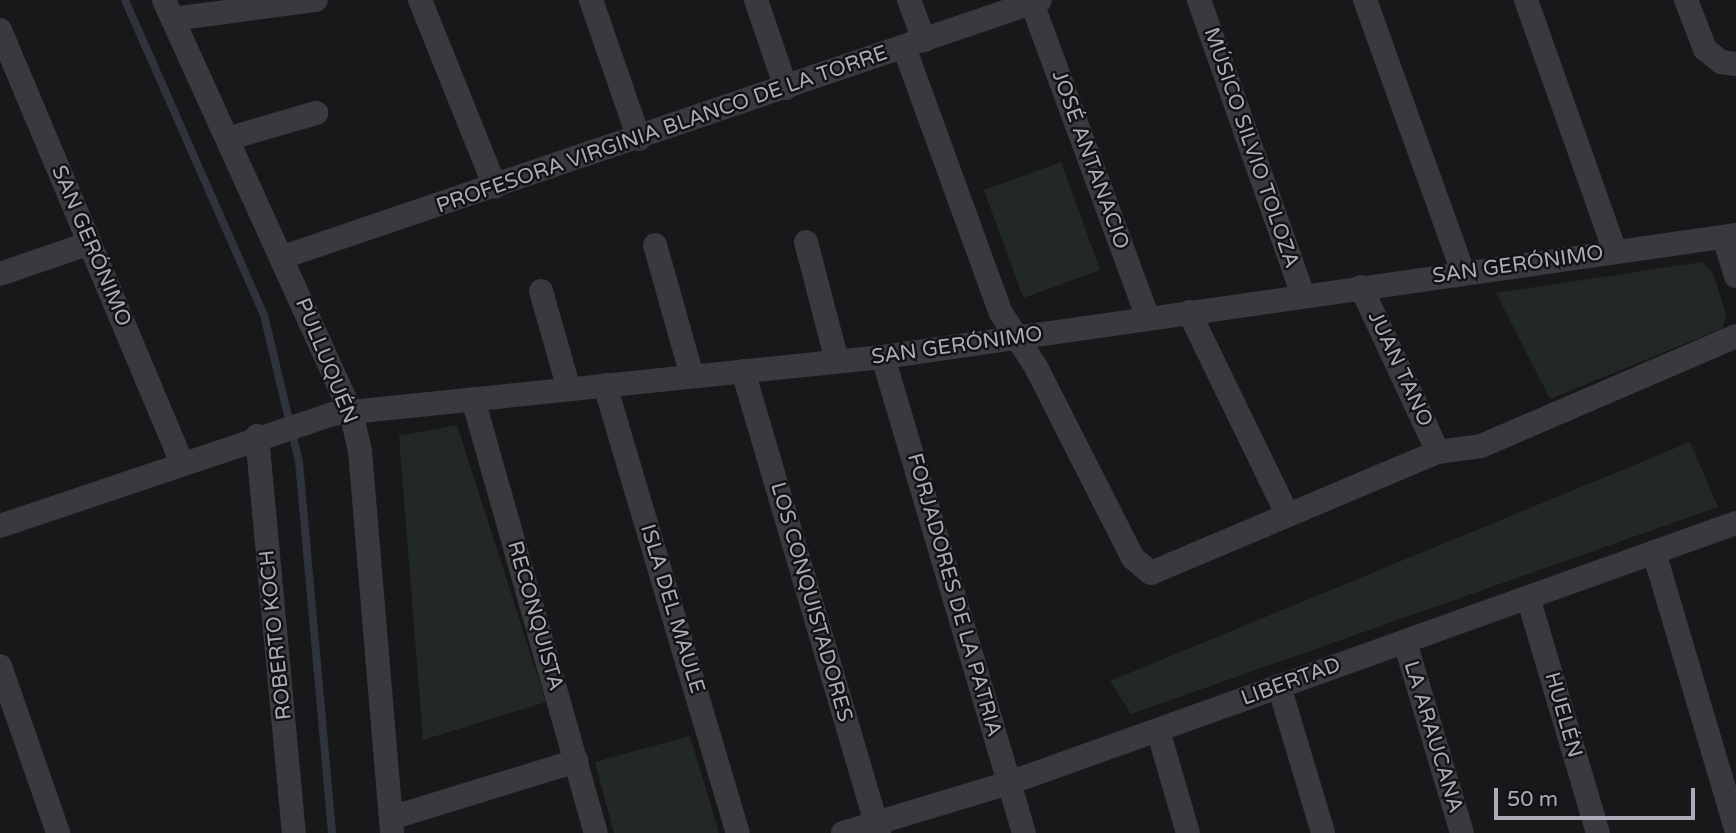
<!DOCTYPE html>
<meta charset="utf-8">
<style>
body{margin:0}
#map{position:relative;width:1736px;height:833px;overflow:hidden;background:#181719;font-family:"Varela Round",sans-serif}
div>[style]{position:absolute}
.green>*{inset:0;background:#222924;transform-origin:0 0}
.stream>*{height:8px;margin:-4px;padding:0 4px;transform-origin:4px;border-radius:4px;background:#2e333c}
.minor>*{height:24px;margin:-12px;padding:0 12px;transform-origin:12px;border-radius:12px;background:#39393e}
span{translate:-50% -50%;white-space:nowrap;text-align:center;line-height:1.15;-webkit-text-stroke:5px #131214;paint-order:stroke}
.street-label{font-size:21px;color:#abacb8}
.scale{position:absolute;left:1494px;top:788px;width:201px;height:32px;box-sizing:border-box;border:4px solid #abacb8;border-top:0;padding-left:9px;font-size:21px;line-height:24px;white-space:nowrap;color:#abacb8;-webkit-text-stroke:5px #131214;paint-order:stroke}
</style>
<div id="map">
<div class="green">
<i style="left:1061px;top:162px;width:115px;height:82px;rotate:70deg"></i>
<i style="clip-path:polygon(1702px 262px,1713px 273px,1726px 314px,1723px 328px,1550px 399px,1496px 293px)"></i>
<i style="clip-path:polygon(457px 425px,546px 702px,423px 740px,399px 436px)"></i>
<i style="clip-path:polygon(1690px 442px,1718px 507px,1131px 714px,1110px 681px)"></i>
<i style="clip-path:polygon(690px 736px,719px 833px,614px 833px,595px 762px)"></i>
</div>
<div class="stream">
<i style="left:125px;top:0;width:344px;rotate:66.2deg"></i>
<i style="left:264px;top:315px;width:151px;rotate:76.6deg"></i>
<i style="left:299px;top:462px;width:372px;rotate:84.9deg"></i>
</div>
<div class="minor">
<i style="left:164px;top:0;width:452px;rotate:65.6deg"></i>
<i style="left:351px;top:412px;width:40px;rotate:77deg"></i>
<i style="left:360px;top:451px;width:383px;rotate:85.2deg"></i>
<i style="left:420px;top:0;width:201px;rotate:68.1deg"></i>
<i style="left:591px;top:0;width:147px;rotate:70.9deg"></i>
<i style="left:756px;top:0;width:93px;rotate:71.2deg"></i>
<i style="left:909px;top:0;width:43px;rotate:69.4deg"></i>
<i style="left:1199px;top:0;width:314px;rotate:70.6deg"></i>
<i style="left:1365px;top:0;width:289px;rotate:70.2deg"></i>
<i style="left:1526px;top:0;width:266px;rotate:70.5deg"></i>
<i style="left:1686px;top:0;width:53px;rotate:68.8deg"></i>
<i style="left:1705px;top:49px;width:21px;rotate:39deg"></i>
<i style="left:1721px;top:62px;width:15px;rotate:8deg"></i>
<i style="left:1032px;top:3px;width:336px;rotate:69.8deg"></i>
<i style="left:173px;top:19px;width:144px;rotate:-7.6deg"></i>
<i style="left:0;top:30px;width:469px;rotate:67.2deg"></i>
<i style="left:904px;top:47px;width:283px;rotate:70deg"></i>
<i style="left:1001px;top:313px;width:64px;rotate:57.1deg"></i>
<i style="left:1036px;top:367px;width:214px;rotate:63.1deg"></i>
<i style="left:1133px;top:558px;width:23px;rotate:40deg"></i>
<i style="left:1151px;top:573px;width:311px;rotate:-22.9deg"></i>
<i style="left:1438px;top:452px;width:43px;rotate:-7.9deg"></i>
<i style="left:1481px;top:446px;width:278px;rotate:-23.3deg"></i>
<i style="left:230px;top:138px;width:90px;rotate:-16.2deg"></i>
<i style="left:1724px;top:237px;width:41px;rotate:72.9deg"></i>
<i style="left:806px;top:242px;width:123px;rotate:75.4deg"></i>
<i style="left:655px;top:245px;width:136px;rotate:74.2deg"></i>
<i style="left:283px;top:257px;width:799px;rotate:-18.75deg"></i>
<i style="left:0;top:274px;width:95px;rotate:-19deg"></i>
<i style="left:1361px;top:287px;width:182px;rotate:65deg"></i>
<i style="left:541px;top:291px;width:102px;rotate:74.1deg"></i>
<i style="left:1189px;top:312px;width:225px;rotate:64.1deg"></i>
<i style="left:883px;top:357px;width:496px;rotate:73.5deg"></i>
<i style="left:743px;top:371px;width:482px;rotate:73.6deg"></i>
<i style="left:605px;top:385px;width:467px;rotate:73.5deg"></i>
<i style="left:473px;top:399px;width:451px;rotate:74.2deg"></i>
<i style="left:257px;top:436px;width:399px;rotate:84.7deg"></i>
<i style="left:0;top:526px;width:350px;rotate:-18.6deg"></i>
<i style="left:332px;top:414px;width:554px;rotate:-5.91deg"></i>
<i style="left:883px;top:357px;width:862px;rotate:-8.14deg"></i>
<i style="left:1654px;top:552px;width:289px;rotate:73.5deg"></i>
<i style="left:1528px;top:597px;width:246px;rotate:73.5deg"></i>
<i style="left:1405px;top:642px;width:199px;rotate:73.4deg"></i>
<i style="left:0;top:666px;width:177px;rotate:70.8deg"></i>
<i style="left:1279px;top:686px;width:153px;rotate:73.3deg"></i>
<i style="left:1158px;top:730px;width:107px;rotate:73.8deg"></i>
<i style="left:391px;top:818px;width:194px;rotate:-17.1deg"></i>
<i style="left:843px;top:833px;width:173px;rotate:-16.8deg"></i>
<i style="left:1009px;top:783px;width:772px;rotate:-19.68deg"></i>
</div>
<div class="street-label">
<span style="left:662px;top:130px;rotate:-19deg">PROFESORA VIRGINIA BLANCO DE LA TORRE</span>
<span style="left:1251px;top:148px;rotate:71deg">MÚSICO SILVIO TOLOZA</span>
<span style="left:1090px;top:160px;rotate:70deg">JOSÉ ANTANACIO</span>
<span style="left:91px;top:246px;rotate:67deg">SAN GERÓNIMO</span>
<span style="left:1518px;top:265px;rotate:-8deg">SAN GERÓNIMO</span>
<span style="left:957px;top:346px;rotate:-8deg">SAN GERÓNIMO</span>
<span style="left:326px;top:361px;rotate:68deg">PULLUQUÉN</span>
<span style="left:1400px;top:369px;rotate:65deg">JUAN TANO</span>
<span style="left:954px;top:595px;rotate:74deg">FORJADORES DE LA PATRIA</span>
<span style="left:811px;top:602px;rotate:74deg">LOS CONQUISTADORES</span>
<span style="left:672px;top:609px;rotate:73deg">ISLA DEL MAULE</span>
<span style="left:535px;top:616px;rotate:74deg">RECONQUISTA</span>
<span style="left:276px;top:635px;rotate:-96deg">ROBERTO KOCH</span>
<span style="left:1291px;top:682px;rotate:-20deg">LIBERTAD</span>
<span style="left:1563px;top:715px;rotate:74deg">HUELÉN</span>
<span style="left:1433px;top:737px;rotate:73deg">LA ARAUCANA</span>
</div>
<div class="scale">50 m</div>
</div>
